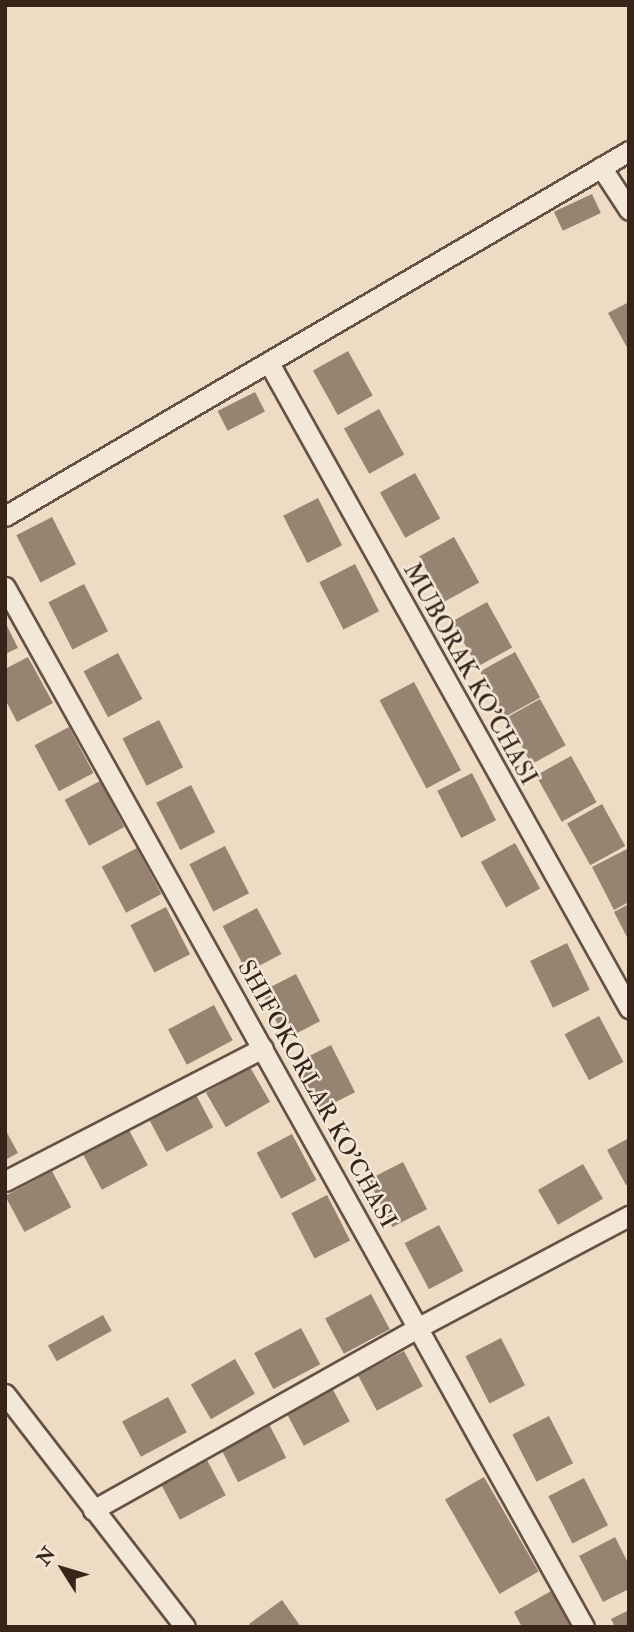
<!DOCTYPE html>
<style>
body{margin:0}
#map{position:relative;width:634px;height:1632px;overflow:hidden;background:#eddcc3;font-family:"IM FELL Double Pica",serif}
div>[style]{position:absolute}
.building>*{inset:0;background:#968471;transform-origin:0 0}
.roads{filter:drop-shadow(2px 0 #655244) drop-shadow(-2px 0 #655244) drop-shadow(0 2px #655244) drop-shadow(0 -2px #655244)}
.minor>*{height:19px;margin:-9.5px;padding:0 9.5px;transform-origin:9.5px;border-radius:9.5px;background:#f3e8d8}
span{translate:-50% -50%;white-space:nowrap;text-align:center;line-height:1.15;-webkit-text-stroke:5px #f3e8d8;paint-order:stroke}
.street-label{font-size:24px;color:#382419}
.frame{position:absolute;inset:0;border:7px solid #382419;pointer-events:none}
.north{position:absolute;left:28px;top:1534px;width:70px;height:70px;-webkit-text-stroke:5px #f3e8d8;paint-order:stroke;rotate:307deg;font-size:19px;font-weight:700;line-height:28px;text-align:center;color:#382419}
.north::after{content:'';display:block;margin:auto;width:24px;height:32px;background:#382419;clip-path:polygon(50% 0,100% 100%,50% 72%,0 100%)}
</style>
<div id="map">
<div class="building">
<i style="left:592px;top:194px;width:21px;height:42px;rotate:65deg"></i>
<i style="clip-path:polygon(629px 302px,629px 351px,608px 313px)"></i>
<i style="left:348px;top:351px;width:51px;height:40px;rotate:61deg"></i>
<i style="left:255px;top:392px;width:22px;height:42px;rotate:63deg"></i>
<i style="left:379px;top:409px;width:52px;height:40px;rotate:61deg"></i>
<i style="left:415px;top:473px;width:52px;height:40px;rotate:61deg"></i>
<i style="left:318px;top:498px;width:53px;height:39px;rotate:63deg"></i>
<i style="left:52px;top:517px;width:53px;height:40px;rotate:63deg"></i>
<i style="left:454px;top:537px;width:52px;height:40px;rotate:61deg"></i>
<i style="left:355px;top:564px;width:53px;height:40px;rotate:63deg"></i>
<i style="left:84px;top:584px;width:53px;height:40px;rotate:63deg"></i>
<i style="left:487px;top:602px;width:52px;height:40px;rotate:61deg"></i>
<i style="clip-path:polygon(5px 622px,18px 648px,5px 654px)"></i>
<i style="left:515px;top:652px;width:52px;height:40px;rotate:61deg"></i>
<i style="left:118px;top:653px;width:52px;height:39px;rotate:62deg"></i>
<i style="clip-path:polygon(28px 657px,53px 703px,17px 722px,5px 699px,5px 669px)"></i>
<i style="left:414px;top:682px;width:100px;height:39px;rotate:62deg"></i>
<i style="left:540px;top:699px;width:53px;height:39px;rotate:61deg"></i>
<i style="left:159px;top:720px;width:53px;height:41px;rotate:63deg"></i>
<i style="left:69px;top:727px;width:52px;height:39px;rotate:62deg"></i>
<i style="left:571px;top:756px;width:53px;height:40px;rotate:61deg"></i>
<i style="left:472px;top:773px;width:53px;height:39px;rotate:63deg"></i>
<i style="left:100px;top:781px;width:52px;height:40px;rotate:62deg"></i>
<i style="left:191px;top:785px;width:53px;height:39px;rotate:63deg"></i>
<i style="left:602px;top:804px;width:48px;height:40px;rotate:61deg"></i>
<i style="left:515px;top:843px;width:52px;height:39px;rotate:61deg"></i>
<i style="left:225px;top:846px;width:53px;height:40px;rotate:63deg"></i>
<i style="left:137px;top:848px;width:52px;height:40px;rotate:62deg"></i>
<i style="clip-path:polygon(627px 849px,629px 902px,614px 910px,592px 867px)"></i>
<i style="clip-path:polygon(629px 904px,629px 941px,614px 912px)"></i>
<i style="left:166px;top:907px;width:53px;height:40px;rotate:63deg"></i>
<i style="left:257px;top:908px;width:52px;height:39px;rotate:62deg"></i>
<i style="left:567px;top:943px;width:52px;height:41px;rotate:64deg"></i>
<i style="left:296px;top:974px;width:53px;height:39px;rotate:63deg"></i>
<i style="left:214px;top:1005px;width:40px;height:52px;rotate:62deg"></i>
<i style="left:599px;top:1016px;width:52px;height:39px;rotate:62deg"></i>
<i style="left:331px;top:1045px;width:53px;height:41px;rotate:63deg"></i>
<i style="left:250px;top:1067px;width:40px;height:51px;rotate:60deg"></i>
<i style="left:194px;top:1091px;width:41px;height:53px;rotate:62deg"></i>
<i style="clip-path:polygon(5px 1129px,18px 1153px,5px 1160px)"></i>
<i style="left:129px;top:1130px;width:40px;height:52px;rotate:62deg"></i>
<i style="left:292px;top:1134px;width:52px;height:40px;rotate:62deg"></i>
<i style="clip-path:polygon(629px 1138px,629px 1184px,626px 1185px,607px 1150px)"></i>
<i style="left:403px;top:1162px;width:53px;height:39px;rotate:63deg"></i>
<i style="left:583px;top:1164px;width:40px;height:52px;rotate:60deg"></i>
<i style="left:52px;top:1171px;width:41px;height:53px;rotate:62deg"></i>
<i style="left:327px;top:1195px;width:51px;height:40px;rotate:63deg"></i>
<i style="left:439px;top:1225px;width:52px;height:39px;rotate:62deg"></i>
<i style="left:371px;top:1294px;width:40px;height:52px;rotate:62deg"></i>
<i style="left:103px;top:1315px;width:18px;height:63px;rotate:61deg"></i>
<i style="left:301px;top:1328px;width:41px;height:53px;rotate:62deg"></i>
<i style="left:501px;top:1338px;width:53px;height:40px;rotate:63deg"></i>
<i style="left:404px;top:1351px;width:40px;height:52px;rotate:62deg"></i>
<i style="left:235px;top:1359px;width:40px;height:51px;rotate:60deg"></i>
<i style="left:331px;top:1386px;width:40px;height:52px;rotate:62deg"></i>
<i style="left:168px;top:1397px;width:40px;height:52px;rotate:62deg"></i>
<i style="left:549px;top:1416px;width:53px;height:41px;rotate:63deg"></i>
<i style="left:268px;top:1422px;width:40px;height:54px;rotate:63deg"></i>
<i style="left:207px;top:1460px;width:40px;height:52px;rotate:62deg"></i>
<i style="left:484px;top:1477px;width:109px;height:45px;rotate:60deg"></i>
<i style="left:584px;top:1478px;width:53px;height:40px;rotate:63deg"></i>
<i style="clip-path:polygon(615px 1537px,629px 1565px,629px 1589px,603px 1602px,579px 1556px)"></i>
<i style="clip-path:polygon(553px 1590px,574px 1627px,522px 1627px,514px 1612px)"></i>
<i style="clip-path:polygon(282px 1600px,301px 1627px,251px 1627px,249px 1624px)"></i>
<i style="clip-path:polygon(629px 1610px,629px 1627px,615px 1627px,611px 1619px)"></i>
</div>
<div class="roads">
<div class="minor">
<i style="left:601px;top:167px;width:51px;rotate:56.9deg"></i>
<i style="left:269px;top:363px;width:739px;rotate:60.83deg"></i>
<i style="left:5px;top:516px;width:723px;rotate:-30.32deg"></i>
<i style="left:5px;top:587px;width:1190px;rotate:60.89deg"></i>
<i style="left:5px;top:1181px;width:290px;rotate:-27.3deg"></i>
<i style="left:5px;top:1394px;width:294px;rotate:52.3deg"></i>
<i style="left:93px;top:1510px;width:374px;rotate:-29.3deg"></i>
<i style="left:419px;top:1327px;width:238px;rotate:-27.9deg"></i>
</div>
</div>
<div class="street-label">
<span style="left:470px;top:674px;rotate:61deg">MUBORAK KO'CHASI</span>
<span style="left:317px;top:1094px;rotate:61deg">SHIFOKORLAR KO'CHASI</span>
</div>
<div class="frame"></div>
<div class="north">N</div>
</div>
